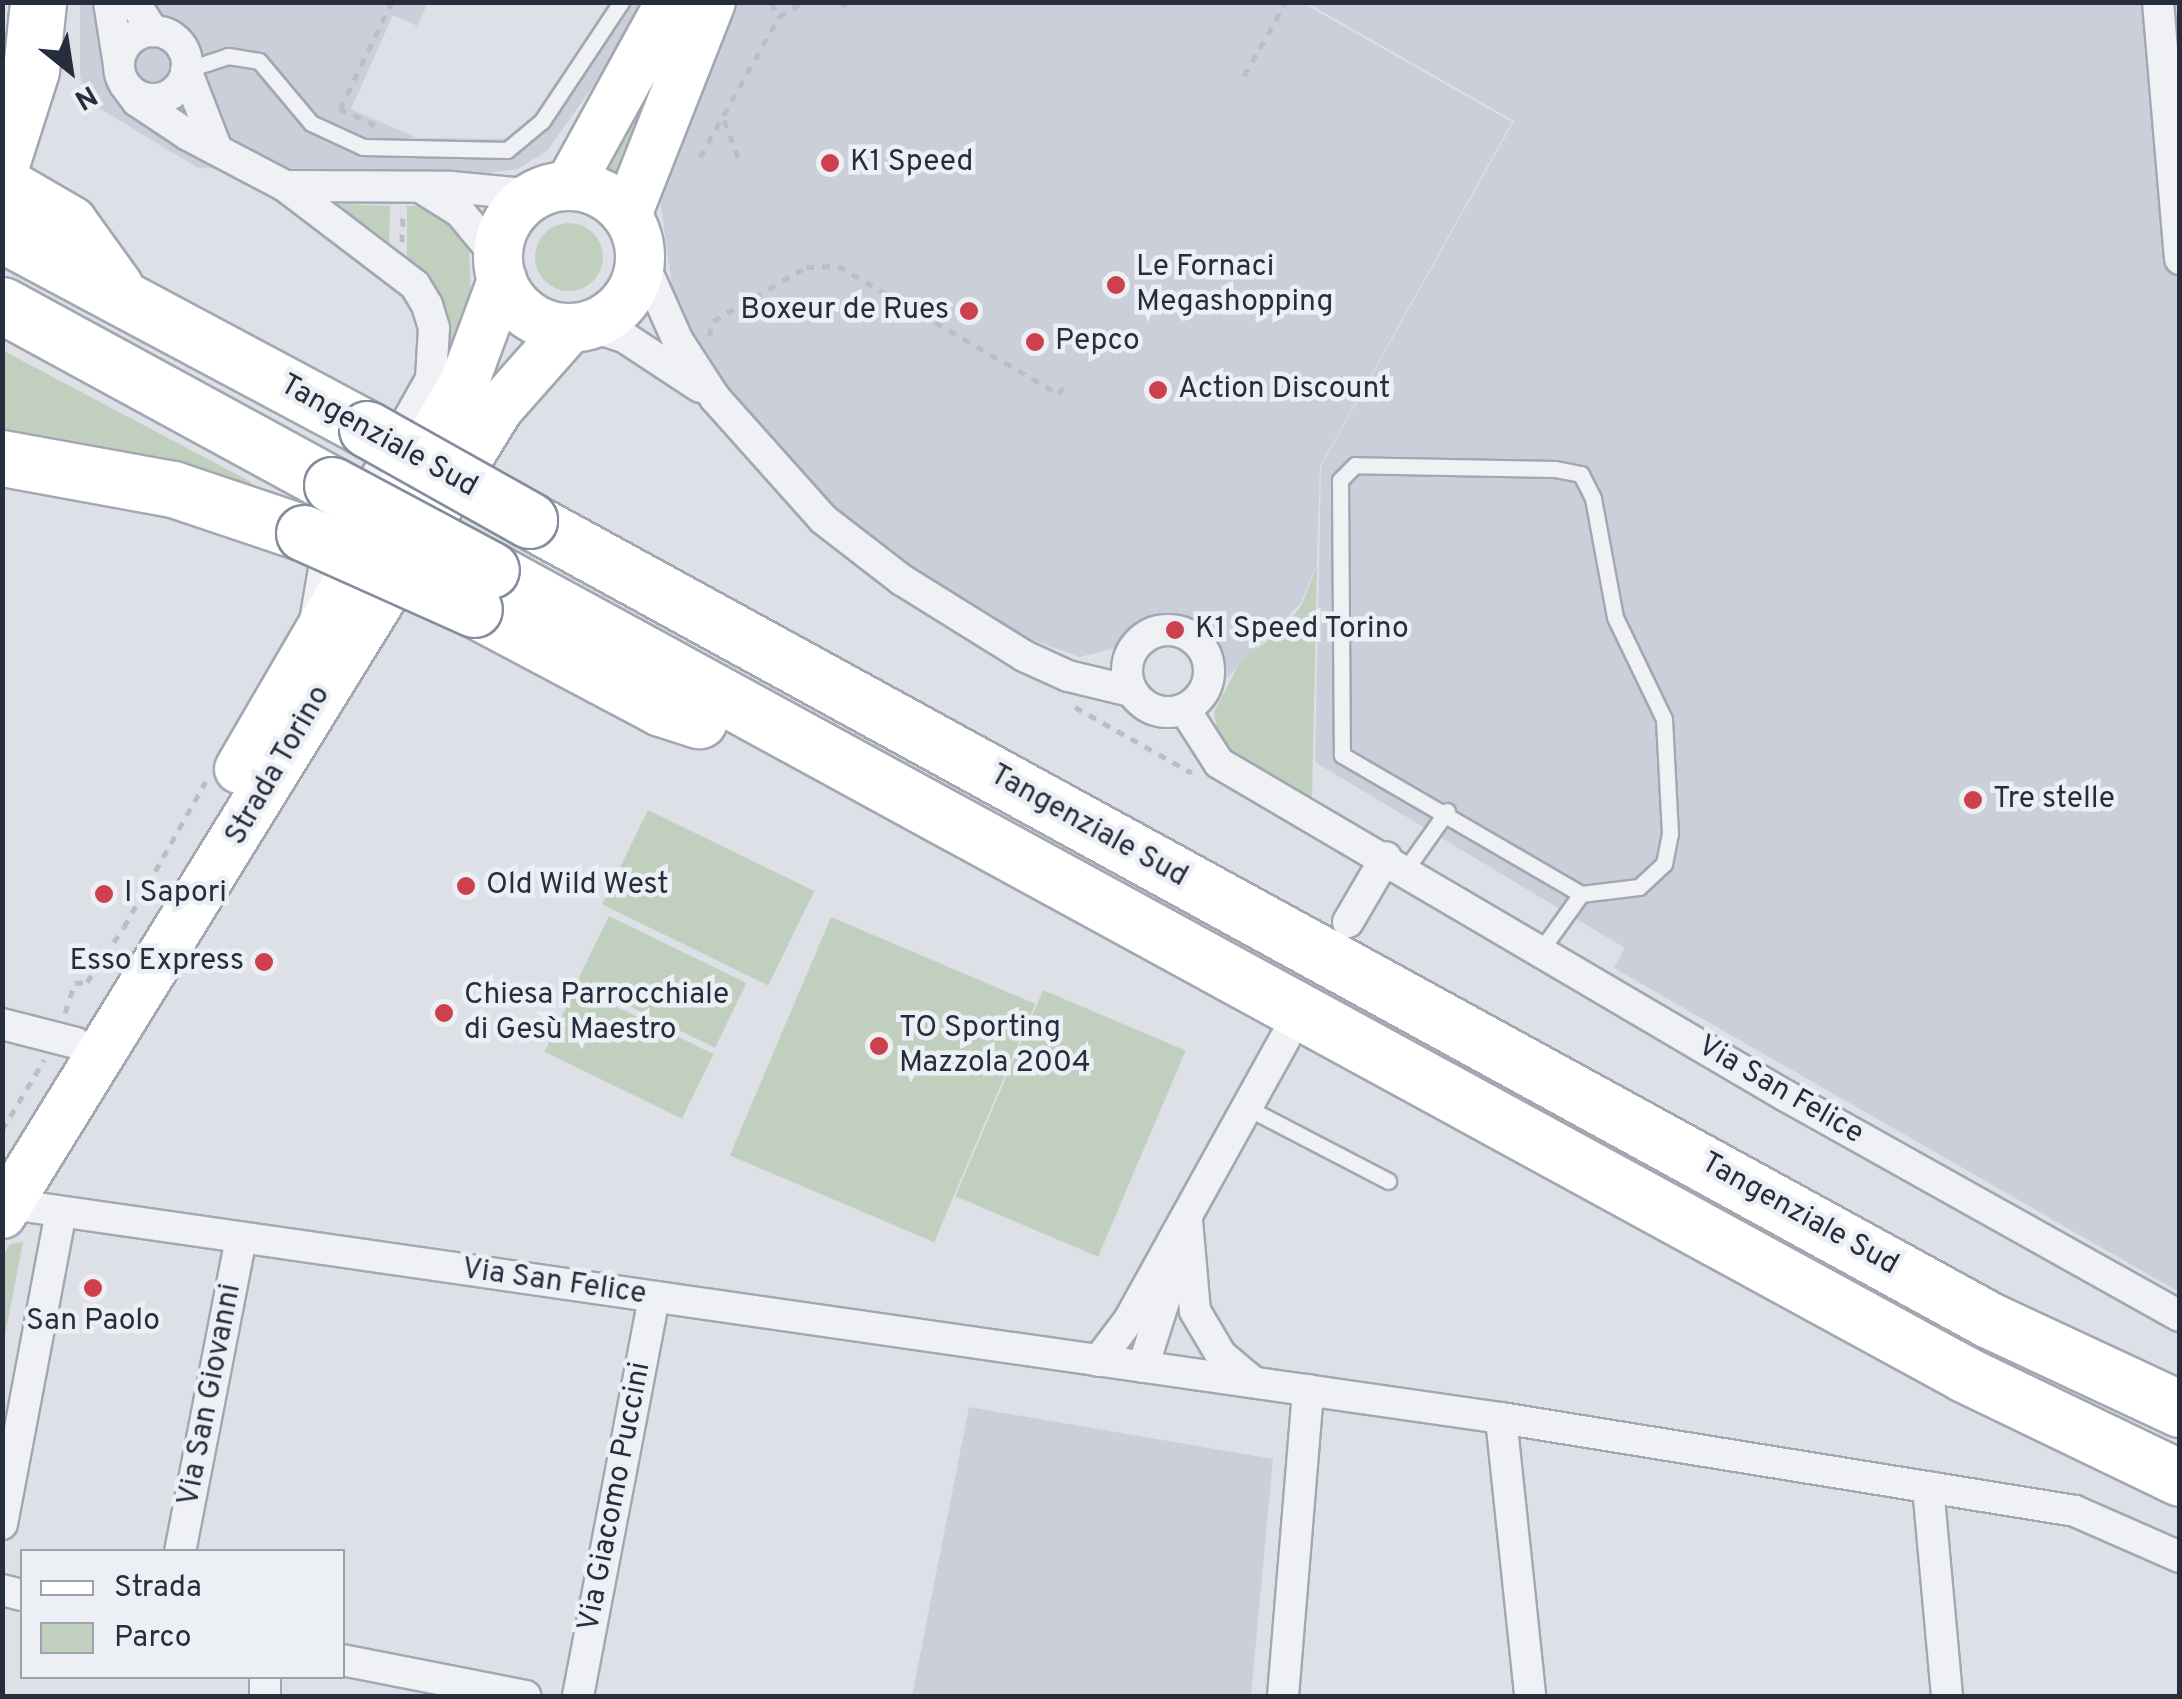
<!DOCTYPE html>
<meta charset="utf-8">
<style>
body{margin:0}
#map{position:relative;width:2182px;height:1699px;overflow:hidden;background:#dde0e7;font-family:Overpass,sans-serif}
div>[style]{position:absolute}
.built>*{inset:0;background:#cbcfd9}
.green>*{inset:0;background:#c1d0be;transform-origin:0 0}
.round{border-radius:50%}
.path>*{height:5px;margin-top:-2.5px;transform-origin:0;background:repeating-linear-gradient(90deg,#bbbec5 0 8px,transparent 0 16px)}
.roads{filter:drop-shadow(2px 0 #a2a7b1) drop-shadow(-2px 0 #a2a7b1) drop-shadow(0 2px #a2a7b1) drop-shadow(0 -2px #a2a7b1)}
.lane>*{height:15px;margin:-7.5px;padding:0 7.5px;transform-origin:7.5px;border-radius:7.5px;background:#eff1f5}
.street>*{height:30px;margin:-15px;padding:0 15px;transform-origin:15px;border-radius:15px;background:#eff1f5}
.street>.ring{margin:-15px;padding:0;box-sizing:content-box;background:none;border:30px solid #eff1f5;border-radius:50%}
.primary>*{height:48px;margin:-24px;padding:0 24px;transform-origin:24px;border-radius:24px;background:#fff}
.primary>.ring{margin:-24px;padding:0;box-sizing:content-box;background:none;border:48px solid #fff;border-radius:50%}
.highway>*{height:55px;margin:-27.5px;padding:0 27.5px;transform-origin:27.5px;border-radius:27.5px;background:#fff}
.bridges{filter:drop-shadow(2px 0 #848d9d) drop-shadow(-2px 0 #848d9d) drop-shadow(0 2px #848d9d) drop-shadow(0 -2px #848d9d)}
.highway-bridge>*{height:55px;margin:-27.5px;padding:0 27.5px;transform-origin:27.5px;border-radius:27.5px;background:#fff}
.dots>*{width:28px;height:28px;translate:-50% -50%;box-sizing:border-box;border:5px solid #eceff4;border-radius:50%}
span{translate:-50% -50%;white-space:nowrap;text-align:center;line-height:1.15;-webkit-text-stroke:9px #eceff4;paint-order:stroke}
.poi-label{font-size:30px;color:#262d3d}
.left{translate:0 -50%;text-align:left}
.right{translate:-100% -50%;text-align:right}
.street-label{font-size:30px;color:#262d3d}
.frame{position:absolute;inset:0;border:5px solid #262d3d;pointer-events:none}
.legend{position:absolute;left:20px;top:1549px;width:325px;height:130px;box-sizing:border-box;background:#eceff4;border:2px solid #9da1ab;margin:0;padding:12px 18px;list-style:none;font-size:30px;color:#262d3d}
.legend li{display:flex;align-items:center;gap:20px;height:50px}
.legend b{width:50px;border:2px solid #9da1ab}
.north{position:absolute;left:20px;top:20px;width:100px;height:100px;-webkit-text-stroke:8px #eceff4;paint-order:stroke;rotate:150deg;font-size:28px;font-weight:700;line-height:40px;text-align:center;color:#262d3d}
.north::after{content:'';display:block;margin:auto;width:35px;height:45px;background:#262d3d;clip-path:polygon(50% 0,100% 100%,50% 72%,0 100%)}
</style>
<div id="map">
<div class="built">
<i style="clip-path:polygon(80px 3px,428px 3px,417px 26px,393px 15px,351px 109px,417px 138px,507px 139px,532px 117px,612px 3px,652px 3px,547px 151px,518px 169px,486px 173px,198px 168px,89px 102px,80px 76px)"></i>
<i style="clip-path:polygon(726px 3px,1303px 3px,1512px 122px,1320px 466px,1317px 564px,1301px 603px,1226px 679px,1211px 635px,1166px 616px,1140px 625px,1112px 649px,1079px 657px,1009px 631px,882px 548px,825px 500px,734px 394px,675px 307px,660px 201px)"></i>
<i style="clip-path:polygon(1307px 3px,2179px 3px,2179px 1292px,1614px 968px,1625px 948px,1315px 762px,1321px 466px,1514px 121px)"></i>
<i style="clip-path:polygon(969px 1407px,1273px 1459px,1251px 1696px,912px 1696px)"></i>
</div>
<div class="green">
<i style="clip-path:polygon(687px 3px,621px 176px,595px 165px)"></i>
<i style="clip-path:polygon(342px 204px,390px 206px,389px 255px,337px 207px)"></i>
<i style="clip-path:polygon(407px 206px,426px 206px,464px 233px,469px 250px,472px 313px,446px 370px,407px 268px)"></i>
<i class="round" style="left:535px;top:223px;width:68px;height:68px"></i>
<i style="clip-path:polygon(2px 350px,251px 482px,246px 492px,3px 436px)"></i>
<i style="clip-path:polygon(1317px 566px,1312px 799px,1232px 754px,1218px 736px,1214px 712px,1240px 662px,1286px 626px,1302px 604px)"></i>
<i style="left:648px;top:810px;width:185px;height:105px;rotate:26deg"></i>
<i style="left:609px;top:916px;width:153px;height:72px;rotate:26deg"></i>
<i style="left:831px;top:917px;width:222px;height:259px;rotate:23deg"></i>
<i style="left:576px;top:987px;width:153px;height:72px;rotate:26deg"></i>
<i style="left:1043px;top:990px;width:155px;height:224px;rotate:23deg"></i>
<i style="clip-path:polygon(23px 1242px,3px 1346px,3px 1256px,10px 1244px)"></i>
</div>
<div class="path">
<i style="left:771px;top:2px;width:17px;rotate:62deg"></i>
<i style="left:840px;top:2px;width:8px;rotate:30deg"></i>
<i style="left:1244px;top:76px;width:85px;rotate:-60.4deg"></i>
<i style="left:724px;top:120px;width:43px;rotate:69.4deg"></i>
<i style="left:375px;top:125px;width:38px;rotate:-155deg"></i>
<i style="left:340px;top:109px;width:119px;rotate:-64.1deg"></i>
<i style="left:700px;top:157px;width:161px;rotate:-60.6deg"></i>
<i style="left:779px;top:17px;width:28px;rotate:-32deg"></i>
<i style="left:402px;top:242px;width:29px;rotate:-88deg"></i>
<i style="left:709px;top:336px;width:16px;rotate:-75deg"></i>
<i style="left:713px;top:321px;width:108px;rotate:-30.1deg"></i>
<i style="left:806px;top:267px;width:32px;rotate:-2deg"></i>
<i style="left:838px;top:266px;width:255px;rotate:30.1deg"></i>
<i style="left:1059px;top:394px;width:9px;rotate:-58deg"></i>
<i style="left:1075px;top:707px;width:134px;rotate:29.4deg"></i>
<i style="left:65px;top:1013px;width:32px;rotate:-72deg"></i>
<i style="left:75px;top:983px;width:12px;rotate:-5deg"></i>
<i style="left:87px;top:982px;width:66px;rotate:-56.1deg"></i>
<i style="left:124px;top:927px;width:167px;rotate:-60.7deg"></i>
<i style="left:2px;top:1130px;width:82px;rotate:-59deg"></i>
</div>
<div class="roads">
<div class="lane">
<i style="left:186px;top:70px;width:44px;rotate:-18.4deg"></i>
<i style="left:228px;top:56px;width:31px;rotate:9deg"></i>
<i style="left:259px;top:61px;width:81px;rotate:50deg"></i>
<i style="left:311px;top:123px;width:57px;rotate:24.8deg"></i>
<i style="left:363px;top:147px;width:144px;rotate:1.2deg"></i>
<i style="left:507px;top:150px;width:45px;rotate:-39.6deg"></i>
<i style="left:542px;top:121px;width:143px;rotate:-56.4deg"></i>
<i style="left:1406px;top:869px;width:71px;rotate:-54.7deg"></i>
<i style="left:1541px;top:950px;width:69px;rotate:-54.5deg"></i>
<i style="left:1581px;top:894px;width:58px;rotate:-6.9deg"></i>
<i style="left:1639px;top:887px;width:34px;rotate:-43deg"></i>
<i style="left:1664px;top:864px;width:31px;rotate:-79deg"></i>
<i style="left:1670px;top:834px;width:115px;rotate:-93deg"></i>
<i style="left:1664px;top:719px;width:113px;rotate:-115.7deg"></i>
<i style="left:1615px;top:617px;width:121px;rotate:-100.5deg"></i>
<i style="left:1593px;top:498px;width:27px;rotate:-117deg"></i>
<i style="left:1581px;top:474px;width:26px;rotate:-169deg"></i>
<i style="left:1555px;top:469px;width:200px;rotate:-178.9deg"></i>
<i style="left:1355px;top:465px;width:21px;rotate:135deg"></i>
<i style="left:1340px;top:480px;width:275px;rotate:89.6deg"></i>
<i style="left:1342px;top:755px;width:276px;rotate:30.2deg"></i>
<i style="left:1248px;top:1108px;width:158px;rotate:27.5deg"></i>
</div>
<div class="street">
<i style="left:109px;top:2px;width:64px;rotate:81deg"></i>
<i style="left:134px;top:2px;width:35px;rotate:57deg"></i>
<i style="left:2158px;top:2px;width:258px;rotate:85.1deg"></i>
<i class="ring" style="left:119px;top:31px;width:38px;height:38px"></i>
<i style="left:186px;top:70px;width:83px;rotate:68.7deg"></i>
<i style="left:125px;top:85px;width:20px;rotate:53deg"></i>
<i style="left:137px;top:101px;width:61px;rotate:33.7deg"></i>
<i style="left:188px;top:135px;width:110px;rotate:27.7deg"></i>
<i style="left:285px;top:186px;width:163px;rotate:37.3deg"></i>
<i style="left:415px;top:285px;width:23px;rotate:59deg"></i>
<i style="left:427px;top:305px;width:24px;rotate:73deg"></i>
<i style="left:434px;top:328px;width:51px;rotate:93.4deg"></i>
<i style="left:431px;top:379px;width:218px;rotate:119.4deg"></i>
<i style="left:324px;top:569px;width:48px;rotate:99.7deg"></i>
<i style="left:285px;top:186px;width:166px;rotate:0.3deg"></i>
<i style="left:451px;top:187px;width:85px;rotate:5.4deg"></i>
<i style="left:425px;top:190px;width:40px;rotate:32deg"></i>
<i style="left:459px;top:211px;width:61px;rotate:50.3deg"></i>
<i style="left:641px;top:258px;width:91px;rotate:66deg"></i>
<i style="left:678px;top:341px;width:68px;rotate:57deg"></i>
<i style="left:715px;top:398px;width:162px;rotate:48.2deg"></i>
<i style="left:823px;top:519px;width:100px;rotate:37.7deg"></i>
<i style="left:902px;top:580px;width:144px;rotate:31.9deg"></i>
<i style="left:1024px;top:656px;width:48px;rotate:24.4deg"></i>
<i style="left:1068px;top:676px;width:65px;rotate:13.4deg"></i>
<i style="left:590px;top:326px;width:36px;rotate:18deg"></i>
<i style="left:624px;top:337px;width:91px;rotate:33.3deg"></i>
<i class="ring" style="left:1127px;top:630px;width:52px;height:52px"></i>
<i style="left:1185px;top:710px;width:63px;rotate:57.3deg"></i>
<i style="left:1219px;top:763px;width:658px;rotate:30.43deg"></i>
<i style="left:1786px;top:1096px;width:451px;rotate:29.2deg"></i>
<i style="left:1348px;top:922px;width:75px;rotate:-59.7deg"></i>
<i style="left:2px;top:1024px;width:76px;rotate:14.4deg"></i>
<i style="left:10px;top:1204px;width:1506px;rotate:8.17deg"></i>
<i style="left:1501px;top:1418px;width:581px;rotate:9.2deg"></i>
<i style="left:2075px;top:1511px;width:115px;rotate:23.7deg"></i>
<i style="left:1187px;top:1220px;width:91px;rotate:85deg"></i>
<i style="left:1195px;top:1311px;width:51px;rotate:59.4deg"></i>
<i style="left:1221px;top:1355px;width:40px;rotate:40deg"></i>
<i style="left:1098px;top:1361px;width:51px;rotate:-52.9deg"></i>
<i style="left:1129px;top:1320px;width:321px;rotate:-61deg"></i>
<i style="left:1143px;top:1367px;width:119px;rotate:-72.3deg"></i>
<i style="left:1501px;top:1418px;width:280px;rotate:84deg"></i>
<i style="left:1928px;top:1487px;width:210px;rotate:84.8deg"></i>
<i style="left:2px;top:1524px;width:317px;rotate:-79.3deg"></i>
<i style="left:180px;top:1552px;width:319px;rotate:-79deg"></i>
<i style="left:2px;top:1590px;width:21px;rotate:14deg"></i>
<i style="left:342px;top:1660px;width:187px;rotate:11.1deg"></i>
<i style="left:265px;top:1696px;width:20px;rotate:-90deg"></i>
<i style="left:578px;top:1696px;width:405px;rotate:-79.2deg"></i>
<i style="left:1283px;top:1696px;width:307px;rotate:-85.3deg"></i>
</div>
<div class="primary">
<i style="left:569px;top:186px;width:210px;rotate:-61.2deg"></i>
<i class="ring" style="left:498px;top:186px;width:94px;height:94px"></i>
<i style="left:627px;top:215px;width:229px;rotate:-68.5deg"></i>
<i style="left:239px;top:769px;width:447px;rotate:-59.8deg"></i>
<i style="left:464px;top:383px;width:110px;rotate:-69.7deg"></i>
<i style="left:2px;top:1214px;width:947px;rotate:-58.34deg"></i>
<i style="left:499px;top:408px;width:106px;rotate:-48.5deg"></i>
</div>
<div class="highway">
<i style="left:2px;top:161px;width:96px;rotate:-72.3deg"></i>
<i style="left:31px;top:70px;width:68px;rotate:-84.1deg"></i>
<i style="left:2px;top:184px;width:78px;rotate:30.2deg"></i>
<i style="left:69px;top:223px;width:79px;rotate:54.3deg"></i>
<i style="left:2px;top:234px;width:414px;rotate:28.1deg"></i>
<i style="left:2px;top:305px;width:376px;rotate:28.6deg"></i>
<i style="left:2px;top:458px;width:174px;rotate:10.3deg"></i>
<i style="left:173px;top:489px;width:138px;rotate:18.6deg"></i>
<i style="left:529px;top:520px;width:1665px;rotate:28.72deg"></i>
<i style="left:1989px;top:1320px;width:211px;rotate:25deg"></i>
<i style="left:491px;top:570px;width:1680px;rotate:28.62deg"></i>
<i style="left:1966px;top:1375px;width:237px;rotate:25.7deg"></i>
<i style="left:474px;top:609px;width:212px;rotate:27.9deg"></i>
<i style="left:661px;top:708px;width:40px;rotate:18deg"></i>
</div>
</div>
<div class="bridges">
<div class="highway-bridge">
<i style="left:367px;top:429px;width:186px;rotate:29.3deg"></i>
<i style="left:332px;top:485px;width:180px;rotate:28.1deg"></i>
<i style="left:304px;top:533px;width:186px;rotate:24.1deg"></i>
</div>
</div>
<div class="dots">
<i style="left:830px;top:163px;background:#cd404e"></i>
<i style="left:1116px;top:285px;background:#cd404e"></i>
<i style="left:969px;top:311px;background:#cd404e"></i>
<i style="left:1035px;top:342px;background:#cd404e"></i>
<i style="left:1158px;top:390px;background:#cd404e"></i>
<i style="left:1175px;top:630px;background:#cd404e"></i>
<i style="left:1973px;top:800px;background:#cd404e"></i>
<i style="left:466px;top:886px;background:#cd404e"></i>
<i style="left:104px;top:894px;background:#cd404e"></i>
<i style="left:264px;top:962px;background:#cd404e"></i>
<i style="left:444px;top:1013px;background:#cd404e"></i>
<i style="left:879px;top:1046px;background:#cd404e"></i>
<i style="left:93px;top:1288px;background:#cd404e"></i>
</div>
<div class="poi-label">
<span class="left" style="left:850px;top:163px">K1 Speed</span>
<span class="left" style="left:1136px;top:285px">Le Fornaci<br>Megashopping</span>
<span class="right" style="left:949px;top:311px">Boxeur de Rues</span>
<span class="left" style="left:1055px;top:342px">Pepco</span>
<span class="left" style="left:1178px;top:390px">Action Discount</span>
<span class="left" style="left:1195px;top:630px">K1 Speed Torino</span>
<span class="left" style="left:1993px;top:800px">Tre stelle</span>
<span class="left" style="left:486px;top:886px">Old Wild West</span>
<span class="left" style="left:124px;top:894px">I Sapori</span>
<span class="right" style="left:244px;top:962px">Esso Express</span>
<span class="left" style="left:464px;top:1013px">Chiesa Parrocchiale<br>di Gesù Maestro</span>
<span class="left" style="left:899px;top:1046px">TO Sporting<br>Mazzola 2004</span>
<span style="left:93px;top:1322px">San Paolo</span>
</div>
<div class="street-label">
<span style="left:378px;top:437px;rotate:29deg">Tangenziale Sud</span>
<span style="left:279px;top:766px;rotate:-60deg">Strada Torino</span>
<span style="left:1088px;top:827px;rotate:29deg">Tangenziale Sud</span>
<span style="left:1780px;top:1091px;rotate:30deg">Via San Felice</span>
<span style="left:1799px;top:1215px;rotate:29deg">Tangenziale Sud</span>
<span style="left:554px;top:1283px;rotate:8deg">Via San Felice</span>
<span style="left:211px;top:1395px;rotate:-79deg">Via San Giovanni</span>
<span style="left:616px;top:1497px;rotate:-79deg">Via Giacomo Puccini</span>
</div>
<div class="frame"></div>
<ul class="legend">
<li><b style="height:12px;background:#fff"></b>Strada</li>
<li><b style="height:28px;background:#c1d0be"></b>Parco</li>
</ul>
<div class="north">N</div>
</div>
